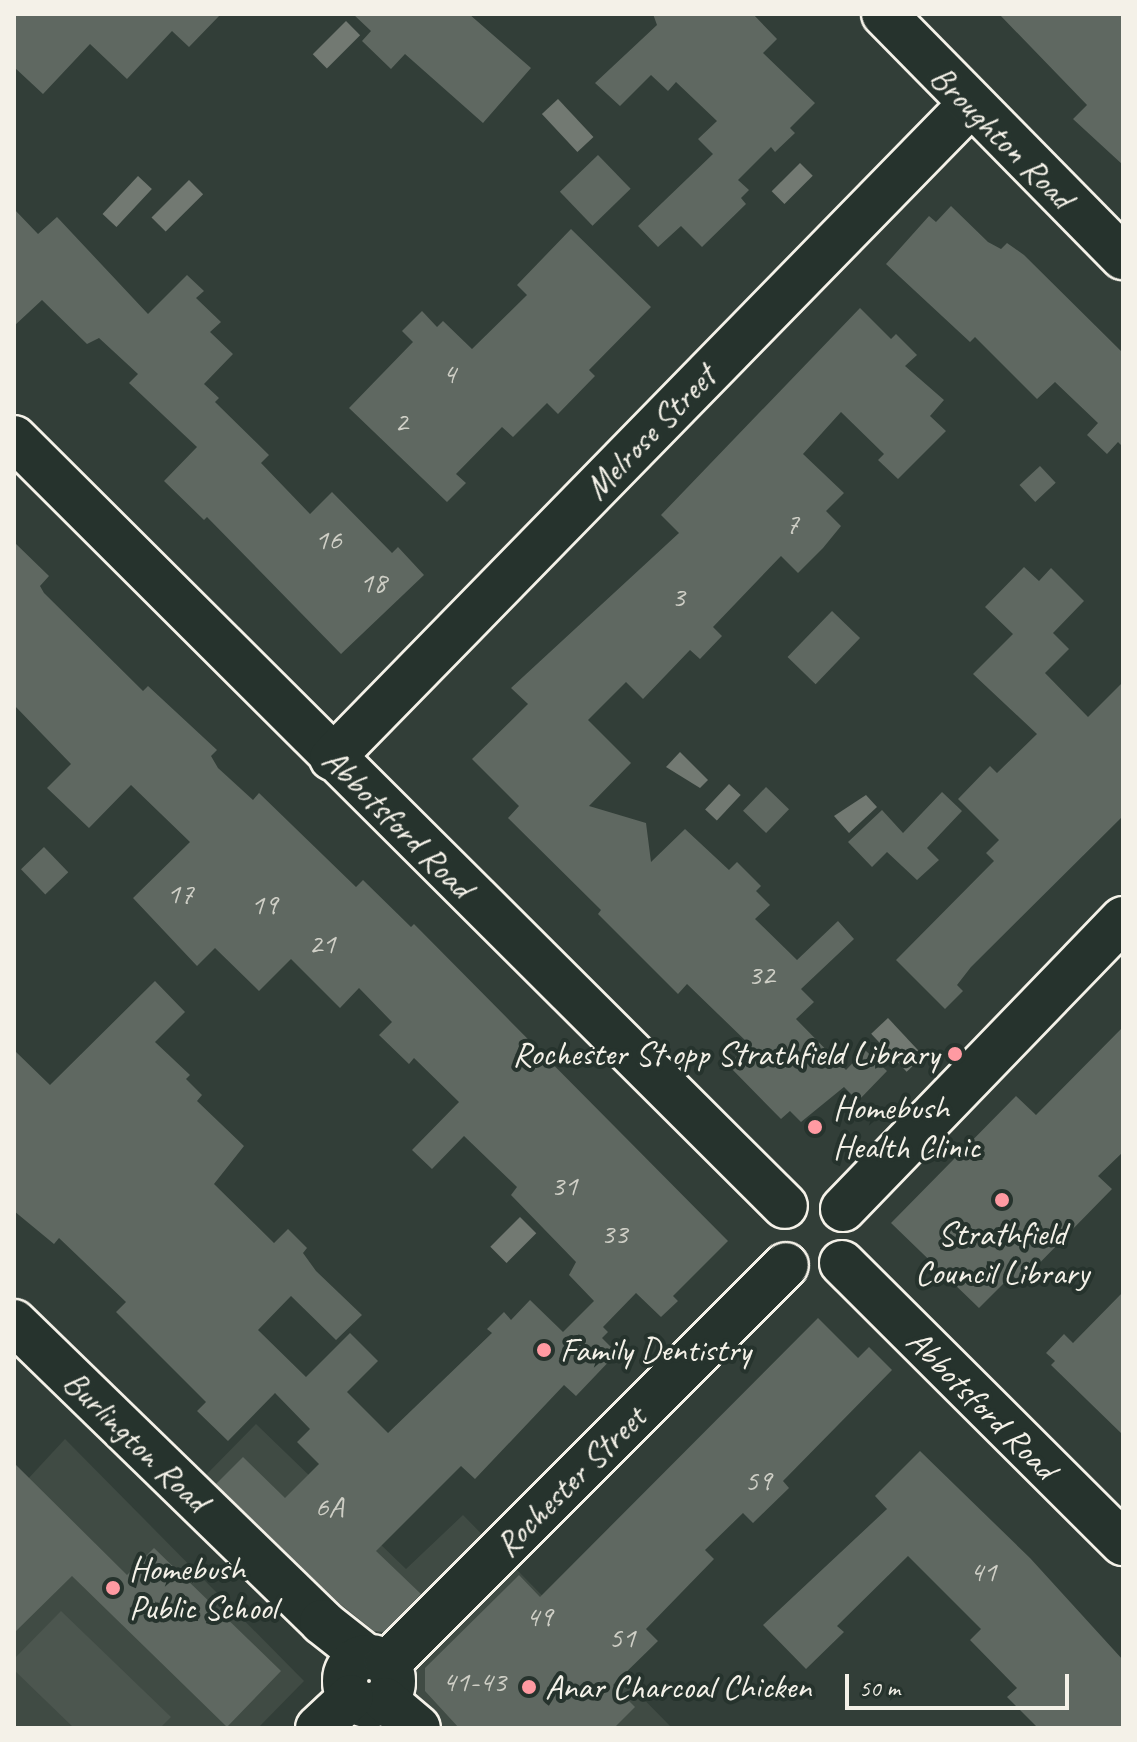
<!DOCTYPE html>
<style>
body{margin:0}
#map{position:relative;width:1137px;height:1742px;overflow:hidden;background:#323e38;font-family:Caveat,sans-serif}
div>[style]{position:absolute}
.built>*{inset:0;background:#404b44}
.green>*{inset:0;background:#4c564f}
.water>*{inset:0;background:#727972;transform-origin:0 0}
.building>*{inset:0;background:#5f6861;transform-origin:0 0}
.roads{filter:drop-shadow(2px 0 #f4f1e8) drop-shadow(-2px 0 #f4f1e8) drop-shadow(0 2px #f4f1e8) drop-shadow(0 -2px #f4f1e8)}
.minor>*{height:44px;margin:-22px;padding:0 22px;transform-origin:22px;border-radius:22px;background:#26332d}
.minor>.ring{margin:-22px;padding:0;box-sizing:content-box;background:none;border:44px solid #26332d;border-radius:50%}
.major>*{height:44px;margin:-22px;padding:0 22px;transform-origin:22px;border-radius:22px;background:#26332d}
.dots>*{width:22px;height:22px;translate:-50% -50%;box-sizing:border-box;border:4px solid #26332d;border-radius:50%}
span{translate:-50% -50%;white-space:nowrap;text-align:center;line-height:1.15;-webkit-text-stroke:8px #26332d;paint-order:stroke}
.number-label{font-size:30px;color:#cfcfc6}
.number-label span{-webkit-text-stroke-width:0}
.street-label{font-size:34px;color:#f4f1e8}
.poi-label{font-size:34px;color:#f4f1e8}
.right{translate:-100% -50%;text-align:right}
.left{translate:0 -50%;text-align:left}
.frame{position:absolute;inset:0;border:16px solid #f4f1e8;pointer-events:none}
.scale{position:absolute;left:845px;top:1674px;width:224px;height:36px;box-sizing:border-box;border:4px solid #f4f1e8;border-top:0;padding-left:10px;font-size:24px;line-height:28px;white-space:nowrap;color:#f4f1e8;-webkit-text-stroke:6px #26332d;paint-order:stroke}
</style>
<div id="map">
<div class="built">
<i style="clip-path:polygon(256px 1424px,406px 1569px,463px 1515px,672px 1728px,370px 1728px,417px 1680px,201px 1480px)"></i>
<i style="clip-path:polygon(65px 1439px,304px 1681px,258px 1728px,14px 1728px,14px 1494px)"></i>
</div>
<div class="green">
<i style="clip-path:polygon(61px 1611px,171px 1717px,160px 1728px,74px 1728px,14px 1670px,14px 1659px)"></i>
</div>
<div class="water">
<i style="left:346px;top:21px;width:20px;height:47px;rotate:45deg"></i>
<i style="left:558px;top:99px;width:52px;height:22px;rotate:47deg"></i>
<i style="left:800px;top:163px;width:18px;height:40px;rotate:45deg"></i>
<i style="left:138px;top:176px;width:19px;height:52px;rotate:43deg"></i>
<i style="left:189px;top:180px;width:20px;height:53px;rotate:45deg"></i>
<i style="clip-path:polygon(680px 752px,708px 780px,700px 788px,666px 767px)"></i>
<i style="left:729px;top:784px;width:16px;height:35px;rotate:43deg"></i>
<i style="clip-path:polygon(866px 795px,877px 807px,849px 833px,834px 816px)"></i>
<i style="left:888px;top:1018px;width:52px;height:23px;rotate:47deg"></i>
<i style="left:520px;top:1217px;width:23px;height:42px;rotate:45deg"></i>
</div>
<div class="building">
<i style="clip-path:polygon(14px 14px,221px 14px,189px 47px,172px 31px,127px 79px,90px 44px,43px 94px,14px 67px)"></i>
<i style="clip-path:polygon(353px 14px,469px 14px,531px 68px,483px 123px,405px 54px,391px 69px,362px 41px,371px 31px)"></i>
<i style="clip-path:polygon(653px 14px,753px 14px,777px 39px,763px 53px,815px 103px,790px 128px,795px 133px,775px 152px,771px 147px,738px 180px,749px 190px,741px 198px,746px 204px,702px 247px,681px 226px,658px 247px,638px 226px,713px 154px,698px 139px,717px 121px,676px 82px,668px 91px,651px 75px,620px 106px,595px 83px,657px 25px)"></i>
<i style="clip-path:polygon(999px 14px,1123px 14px,1123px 165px,1073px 119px,1087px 105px)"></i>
<i style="left:598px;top:155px;width:47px;height:53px;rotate:46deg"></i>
<i style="clip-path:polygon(951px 206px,988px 242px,1001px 249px,1007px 243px,1024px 255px,1123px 353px,1123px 447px,1118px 442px,1107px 454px,1087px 435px,1098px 423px,1055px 382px,1037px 399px,975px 337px,970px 342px,886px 264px,929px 216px,936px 222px)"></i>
<i style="clip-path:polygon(14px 209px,38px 234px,57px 217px,148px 314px,187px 275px,204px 291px,196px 298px,221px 322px,210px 332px,233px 354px,204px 384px,219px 398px,215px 402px,269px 455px,261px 463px,310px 514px,332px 492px,392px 553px,398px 547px,424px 575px,341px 654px,207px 517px,204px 520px,164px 481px,197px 447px,129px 383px,138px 374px,99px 338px,87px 344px,42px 300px,14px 326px)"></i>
<i style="clip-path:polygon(571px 229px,651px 307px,589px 370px,595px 376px,558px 414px,547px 403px,513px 437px,502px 427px,456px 474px,466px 483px,447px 502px,349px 408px,413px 342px,402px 331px,422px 311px,437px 327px,443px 321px,472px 349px,527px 295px,517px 285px)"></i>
<i style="clip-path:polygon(860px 308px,891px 339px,896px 334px,917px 355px,905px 366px,944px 400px,930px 416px,946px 431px,898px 479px,878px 460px,884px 454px,841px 412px,803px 454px,844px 493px,826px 511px,841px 526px,823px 548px,798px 573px,781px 556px,713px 627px,722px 636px,700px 659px,690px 650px,643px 699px,626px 682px,588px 720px,631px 763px,589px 806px,646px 823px,651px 862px,685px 829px,729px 870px,737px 862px,761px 886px,756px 891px,770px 905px,755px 919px,797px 960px,838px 921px,854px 939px,801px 989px,814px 1002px,796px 1019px,846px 1070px,865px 1050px,887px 1071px,858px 1101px,844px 1087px,801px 1122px,790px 1111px,781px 1119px,728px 1065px,749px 1044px,687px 984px,678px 994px,598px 914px,601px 910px,508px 818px,519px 806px,472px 759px,528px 704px,511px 688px,679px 533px,661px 515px)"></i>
<i style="left:1040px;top:466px;width:23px;height:28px;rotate:47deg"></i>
<i style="clip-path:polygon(14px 542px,49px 576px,40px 586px,44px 593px,143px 691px,148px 686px,217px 750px,211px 756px,218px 768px,253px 800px,259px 793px,356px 887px,363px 880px,411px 927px,414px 924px,728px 1241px,673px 1296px,678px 1301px,661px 1317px,636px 1293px,603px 1327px,608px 1332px,602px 1338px,617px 1353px,576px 1396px,564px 1385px,475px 1479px,461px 1466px,376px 1551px,421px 1594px,384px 1632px,374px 1631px,339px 1603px,216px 1484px,243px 1457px,285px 1498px,319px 1464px,297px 1442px,310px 1429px,275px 1393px,228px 1441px,197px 1411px,206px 1402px,116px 1312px,126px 1302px,59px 1238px,54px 1244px,14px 1211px,14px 1050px,50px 1085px,155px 981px,185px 1012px,155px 1042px,190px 1075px,186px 1079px,202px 1095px,197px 1101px,244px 1146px,214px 1184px,274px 1243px,288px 1229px,307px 1248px,303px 1253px,316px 1271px,362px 1315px,336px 1340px,291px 1296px,258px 1330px,306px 1377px,350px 1333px,378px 1361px,347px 1392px,388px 1433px,492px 1333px,487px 1329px,504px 1312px,511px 1320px,530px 1300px,563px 1332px,594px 1301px,569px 1275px,576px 1262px,511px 1195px,517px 1187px,464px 1136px,432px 1169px,412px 1150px,459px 1102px,414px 1058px,409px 1064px,379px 1035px,392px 1022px,359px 988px,340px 1008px,291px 959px,259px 991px,215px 948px,197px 966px,133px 898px,190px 842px,131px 785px,89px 828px,47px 788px,71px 764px,14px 705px)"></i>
<i style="clip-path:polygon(1024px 567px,1039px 581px,1051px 568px,1084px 601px,1053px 633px,1069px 649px,1045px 673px,1088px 717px,1123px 682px,1123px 816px,971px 967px,957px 985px,963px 991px,945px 1009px,896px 960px,994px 861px,986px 853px,999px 840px,958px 799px,990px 766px,997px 773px,1037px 734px,973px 674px,1013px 634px,985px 607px)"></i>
<i style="left:832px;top:611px;width:39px;height:64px;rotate:44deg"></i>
<i style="left:766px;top:787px;width:32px;height:33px;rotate:44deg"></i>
<i style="clip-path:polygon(942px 792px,962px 811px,927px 848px,939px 860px,917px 880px,887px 852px,872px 867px,848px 842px,882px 810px,903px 833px)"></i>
<i style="left:44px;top:847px;width:35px;height:32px;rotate:46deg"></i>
<i style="clip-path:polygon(1123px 1027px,1123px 1152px,1098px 1176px,1112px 1189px,1020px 1283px,1012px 1275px,979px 1308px,891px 1223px,1016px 1096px,1036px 1115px)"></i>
<i style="clip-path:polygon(1123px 1292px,1123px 1435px,1051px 1365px,1055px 1361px,1046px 1353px,1064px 1334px,1073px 1343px)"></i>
<i style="clip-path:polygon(818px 1318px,858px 1358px,869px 1347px,892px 1370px,783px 1481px,789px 1488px,753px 1523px,743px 1513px,705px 1550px,714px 1559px,646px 1629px,658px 1641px,613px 1685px,635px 1707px,614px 1728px,459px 1728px,425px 1691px,425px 1668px,519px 1575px,540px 1597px)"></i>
<i style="clip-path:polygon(920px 1451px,1030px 1558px,1123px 1660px,1123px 1728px,1038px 1728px,1007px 1697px,1017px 1688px,970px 1640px,981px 1629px,908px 1556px,837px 1626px,844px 1632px,806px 1669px,763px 1625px,887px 1509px,875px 1496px)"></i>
<i style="clip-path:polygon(14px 1463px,127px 1575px,154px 1548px,281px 1671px,227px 1727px,72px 1576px,14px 1633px)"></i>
</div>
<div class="roads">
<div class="minor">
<i style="left:14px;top:438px;width:1088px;rotate:44.89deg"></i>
<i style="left:332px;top:758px;width:912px;rotate:-45.67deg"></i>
<i style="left:843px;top:1209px;width:403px;rotate:-46deg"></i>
<i style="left:842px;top:1263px;width:397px;rotate:44.9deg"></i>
<i style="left:14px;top:1322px;width:430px;rotate:44.2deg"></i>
<i style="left:322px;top:1622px;width:55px;rotate:38.3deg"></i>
<i class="ring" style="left:345px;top:1657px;width:4px;height:4px"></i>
<i style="left:387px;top:1664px;width:564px;rotate:-45deg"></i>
<i style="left:385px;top:1700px;width:43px;rotate:40.3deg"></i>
<i style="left:318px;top:1728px;width:45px;rotate:-43.2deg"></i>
</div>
<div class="major">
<i style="left:884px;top:14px;width:341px;rotate:45.5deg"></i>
</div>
</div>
<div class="dots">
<i style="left:955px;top:1054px;background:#ff9aa2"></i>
<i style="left:815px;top:1127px;background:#ff9aa2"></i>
<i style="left:1002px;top:1200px;background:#ff9aa2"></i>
<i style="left:544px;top:1350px;background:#ff9aa2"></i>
<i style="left:113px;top:1588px;background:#ff9aa2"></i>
<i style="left:529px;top:1687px;background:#ff9aa2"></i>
</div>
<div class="number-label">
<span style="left:449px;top:373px">4</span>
<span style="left:401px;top:421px">2</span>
<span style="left:792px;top:523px">7</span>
<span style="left:328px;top:539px">16</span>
<span style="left:373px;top:582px">18</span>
<span style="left:678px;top:596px">3</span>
<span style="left:180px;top:893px">17</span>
<span style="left:264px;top:904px">19</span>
<span style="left:322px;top:943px">21</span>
<span style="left:761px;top:974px">32</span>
<span style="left:564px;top:1185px">31</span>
<span style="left:614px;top:1233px">33</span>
<span style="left:758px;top:1480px">59</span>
<span style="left:329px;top:1506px">6A</span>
<span style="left:983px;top:1571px">41</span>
<span style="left:539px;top:1616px">49</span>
<span style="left:622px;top:1637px">51</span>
<span style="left:474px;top:1681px">41-43</span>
</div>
<div class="street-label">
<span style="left:1002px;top:137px;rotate:45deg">Broughton Road</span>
<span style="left:650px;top:432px;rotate:-46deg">Melrose Street</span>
<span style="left:398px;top:823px;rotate:45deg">Abbotsford Road</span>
<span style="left:982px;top:1404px;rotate:45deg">Abbotsford Road</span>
<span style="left:136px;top:1441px;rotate:44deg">Burlington Road</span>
<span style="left:570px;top:1481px;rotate:-45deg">Rochester Street</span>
</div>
<div class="poi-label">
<span class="right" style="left:939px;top:1054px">Rochester St opp Strathfield Library</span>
<span class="left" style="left:833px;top:1127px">Homebush<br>Health Clinic</span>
<span style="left:1002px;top:1253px">Strathfield<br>Council Library</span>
<span class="left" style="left:560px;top:1350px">Family Dentistry</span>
<span class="left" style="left:129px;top:1588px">Homebush<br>Public School</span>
<span class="left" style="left:545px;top:1687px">Anar Charcoal Chicken</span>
</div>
<div class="frame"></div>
<div class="scale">50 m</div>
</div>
